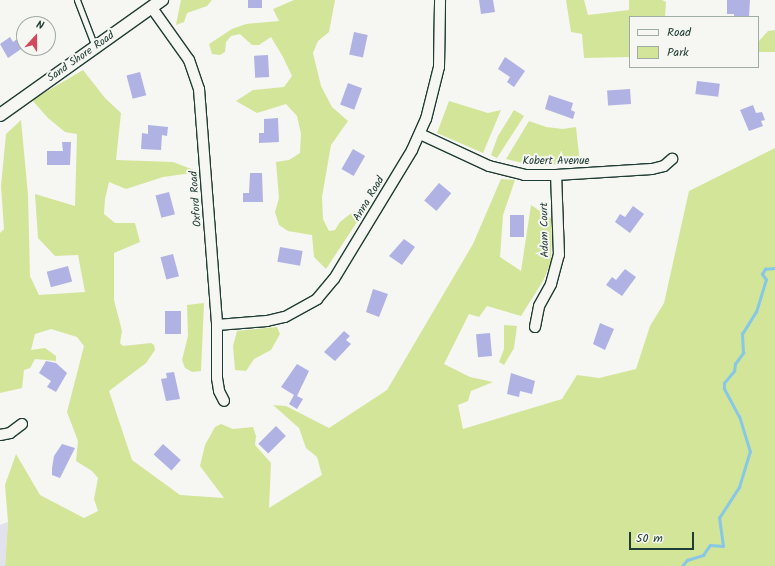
<!DOCTYPE html>
<style>
body{margin:0}
#map{position:relative;width:775px;height:566px;overflow:hidden;background:#f6f6f2;font-family:Kalam,sans-serif}
div>[style]{position:absolute}
.built>*{inset:0;background:#e1e2ee}
.green>*{inset:0;background:#d3e598}
.stream>*{height:2.5px;margin:-1.25px;padding:0 1.25px;transform-origin:1.25px;border-radius:1.25px;background:#87c7e7}
.building>*{inset:0;background:#b0b2e3;transform-origin:0 0}
.roads{filter:drop-shadow(1px 0 #1f3d34) drop-shadow(-1px 0 #1f3d34) drop-shadow(0 1px #1f3d34) drop-shadow(0 -1px #1f3d34)}
.service>*{height:5px;margin:-2.5px;padding:0 2.5px;transform-origin:2.5px;border-radius:2.5px;background:#f6f6f2}
.minor>*{height:10px;margin:-5px;padding:0 5px;transform-origin:5px;border-radius:5px;background:#f6f6f2}
.tertiary>*{height:12px;margin:-6px;padding:0 6px;transform-origin:6px;border-radius:6px;background:#f6f6f2}
span{translate:-50% -50%;white-space:nowrap;text-align:center;line-height:1.15;-webkit-text-stroke:4px #f6f6f2;paint-order:stroke}
.street-label{font-size:11px;color:#1f3d34}
.legend{position:absolute;left:629px;top:16px;width:130px;height:52px;box-sizing:border-box;background:#f6f6f2;border:1px solid #a0aca6;margin:0;padding:5px 7px;list-style:none;font-size:12px;color:#1f3d34}
.legend li{display:flex;align-items:center;gap:8px;height:20px}
.legend b{width:20px;border:1px solid #a0aca6}
.north{position:absolute;left:16px;top:16px;width:40px;height:40px;box-sizing:border-box;background:#f6f6f2;border:1px solid #a0aca6;border-radius:50%;rotate:21deg;font-size:11px;font-weight:700;line-height:16px;text-align:center;color:#1f3d34}
.north::after{content:'';display:block;margin:auto;width:14px;height:18px;background:#d1495b;clip-path:polygon(50% 0,100% 100%,50% 72%,0 100%)}
.scale{position:absolute;left:629px;top:532px;width:65px;height:18px;box-sizing:border-box;border:2px solid #1f3d34;border-top:0;padding-left:5px;font-size:12px;line-height:14px;white-space:nowrap;color:#1f3d34;-webkit-text-stroke:3px #f6f6f2;paint-order:stroke}
</style>
<div id="map">
<div class="built">
<i style="clip-path:polygon(8px 522px,5px 566px,0 566px,0 525px)"></i>
</div>
<div class="green">
<i style="clip-path:polygon(181px 0,212px 0,207px 6px,187px 13px,184px 22px,176px 25px)"></i>
<i style="clip-path:polygon(294px 0,335px 0,329px 32px,318px 41px,313px 53px,321px 86px,332px 107px,348px 121px,331px 145px,322px 197px,323px 219px,329px 231px,335px 230px,340px 222px,354px 211px,361px 216px,326px 269px,314px 257px,312px 235px,288px 231px,279px 225px,275px 212px,279px 198px,276px 162px,289px 160px,300px 153px,301px 134px,297px 116px,286px 104px,257px 113px,236px 101px,253px 90px,284px 87px,292px 76px,283px 57px,271px 37px,259px 45px,252px 45px,240px 34px,231px 36px,226px 42px,225px 52px,220px 55px,212px 54px,209px 44px,232px 29px,246px 24px,279px 21px,273px 9px)"></i>
<i style="clip-path:polygon(566px 0,584px 0,588px 15px,629px 10px,629px 0,662px 0,666px 2px,665px 17px,630px 17px,630px 57px,584px 58px,582px 34px,571px 32px)"></i>
<i style="clip-path:polygon(775px 30px,775px 52px,758px 52px,758px 42px,768px 31px)"></i>
<i style="clip-path:polygon(83px 70px,105px 98px,121px 113px,116px 160px,173px 162px,199px 172px,163px 177px,126px 189px,109px 182px,105px 199px,104px 214px,115px 223px,135px 223px,140px 242px,114px 253px,114px 300px,122px 331px,120px 343px,123px 346px,151px 343px,154px 345px,155px 350px,146px 363px,109px 391px,132px 460px,180px 495px,224px 498px,200px 466px,205px 445px,215px 427px,221px 424px,233px 429px,253px 427px,256px 436px,255px 445px,271px 463px,269px 508px,322px 475px,317px 457px,306px 448px,299px 428px,273px 405px,286px 406px,329px 428px,387px 390px,473px 244px,501px 179px,515px 180px,503px 215px,500px 257px,521px 271px,531px 205px,552px 219px,551px 262px,543px 281px,521px 316px,487px 306px,479px 317px,469px 314px,444px 364px,470px 377px,493px 382px,471px 391px,468px 401px,458px 405px,463px 429px,562px 399px,577px 375px,599px 378px,636px 369px,650px 326px,664px 303px,689px 191px,775px 148px,775px 566px,5px 566px,8px 522px,5px 485px,16px 454px,40px 495px,84px 518px,98px 511px,94px 499px,98px 478px,92px 471px,76px 461px,78px 441px,67px 412px,84px 346px,77px 337px,51px 329px,35px 334px,31px 350px,45px 348px,56px 356px,56px 361px,35px 359px,30px 368px,24px 370px,22px 388px,0 393px,0 233px,4px 229px,1px 186px,6px 134px,21px 120px,28px 195px,30px 276px,39px 295px,85px 292px,78px 255px,55px 256px,38px 238px,35px 194px,75px 206px,77px 134px,65px 132px,48px 118px,32px 100px)"></i>
<i style="clip-path:polygon(449px 101px,488px 113px,501px 110px,483px 153px,437px 133px)"></i>
<i style="clip-path:polygon(514px 110px,524px 116px,497px 158px,491px 155px,498px 136px)"></i>
<i style="clip-path:polygon(529px 121px,546px 127px,563px 129px,576px 127px,580px 164px,532px 165px,506px 159px)"></i>
<i style="clip-path:polygon(204px 303px,201px 371px,192px 372px,185px 368px,182px 360px,188px 336px,187px 305px)"></i>
<i style="clip-path:polygon(504px 325px,517px 326px,514px 348px,504px 365px,499px 362px,504px 349px)"></i>
<i style="clip-path:polygon(277px 327px,280px 334px,271px 350px,254px 359px,246px 371px,235px 370px,233px 346px,237px 331px)"></i>
</div>
<div class="stream">
<i style="left:682px;top:566px;width:8px;rotate:-50deg"></i>
<i style="left:687px;top:560px;width:17px;rotate:-17deg"></i>
<i style="left:703px;top:555px;width:12px;rotate:-55deg"></i>
<i style="left:710px;top:545px;width:13px;rotate:4deg"></i>
<i style="left:723px;top:546px;width:28px;rotate:-98deg"></i>
<i style="left:719px;top:518px;width:37px;rotate:-57deg"></i>
<i style="left:739px;top:487px;width:37px;rotate:-73deg"></i>
<i style="left:750px;top:452px;width:37px;rotate:-107deg"></i>
<i style="left:739px;top:417px;width:32px;rotate:-118deg"></i>
<i style="left:724px;top:389px;width:6px;rotate:-90deg"></i>
<i style="left:724px;top:383px;width:16px;rotate:-50deg"></i>
<i style="left:734px;top:371px;width:7px;rotate:-82deg"></i>
<i style="left:735px;top:364px;width:14px;rotate:-54deg"></i>
<i style="left:743px;top:353px;width:19px;rotate:-93deg"></i>
<i style="left:742px;top:334px;width:26px;rotate:-58deg"></i>
<i style="left:756px;top:312px;width:34px;rotate:-73deg"></i>
<i style="left:766px;top:280px;width:7px;rotate:-124deg"></i>
<i style="left:762px;top:274px;width:6px;rotate:-59deg"></i>
<i style="left:765px;top:269px;width:10px;rotate:-6deg"></i>
</div>
<div class="building">
<i style="left:248px;top:0;width:14px;height:8px"></i>
<i style="clip-path:polygon(479px 0,493px 0,495px 12px,481px 14px)"></i>
<i style="clip-path:polygon(727px 0,750px 0,749px 17px,734px 17px,734px 14px,727px 14px)"></i>
<i style="left:354px;top:32px;width:14px;height:23px;rotate:12deg"></i>
<i style="clip-path:polygon(24px 34px,24px 47px,8px 58px,0 44px,10px 37px,13px 42px)"></i>
<i style="left:268px;top:55px;width:22px;height:14px;rotate:87deg"></i>
<i style="clip-path:polygon(505px 57px,525px 71px,514px 87px,507px 82px,510px 77px,498px 69px)"></i>
<i style="left:140px;top:72px;width:24px;height:14px;rotate:75deg"></i>
<i style="left:697px;top:81px;width:23px;height:13px;rotate:7deg"></i>
<i style="left:348px;top:83px;width:15px;height:23px;rotate:20deg"></i>
<i style="left:630px;top:89px;width:15px;height:23px;rotate:86deg"></i>
<i style="clip-path:polygon(549px 95px,573px 103px,571px 110px,575px 112px,573px 119px,545px 109px)"></i>
<i style="clip-path:polygon(753px 105px,756px 113px,762px 112px,765px 120px,761px 121px,763px 126px,749px 131px,740px 110px)"></i>
<i style="clip-path:polygon(278px 118px,279px 142px,259px 143px,259px 133px,264px 133px,264px 119px)"></i>
<i style="clip-path:polygon(148px 125px,168px 127px,167px 136px,162px 135px,161px 150px,141px 149px,142px 133px,148px 134px)"></i>
<i style="clip-path:polygon(62px 142px,71px 142px,70px 165px,47px 165px,47px 151px,63px 151px)"></i>
<i style="left:353px;top:149px;width:14px;height:23px;rotate:30deg"></i>
<i style="clip-path:polygon(250px 173px,262px 173px,263px 202px,243px 202px,243px 193px,249px 193px)"></i>
<i style="left:439px;top:183px;width:16px;height:23px;rotate:40deg"></i>
<i style="left:169px;top:192px;width:23px;height:14px;rotate:75deg"></i>
<i style="clip-path:polygon(633px 206px,644px 214px,630px 233px,615px 222px,620px 214px,625px 217px)"></i>
<i style="left:510px;top:215px;width:14px;height:22px"></i>
<i style="clip-path:polygon(404px 239px,415px 247px,402px 265px,389px 256px)"></i>
<i style="left:280px;top:247px;width:23px;height:15px;rotate:10deg"></i>
<i style="left:173px;top:254px;width:23px;height:13px;rotate:75deg"></i>
<i style="left:68px;top:266px;width:16px;height:22px;rotate:75deg"></i>
<i style="clip-path:polygon(625px 269px,636px 277px,622px 296px,606px 285px,612px 277px,616px 280px)"></i>
<i style="clip-path:polygon(373px 289px,388px 294px,379px 317px,366px 312px)"></i>
<i style="left:181px;top:311px;width:23px;height:16px;rotate:90deg"></i>
<i style="clip-path:polygon(600px 323px,614px 329px,605px 350px,593px 344px)"></i>
<i style="clip-path:polygon(344px 331px,350px 336px,346px 340px,351px 344px,335px 361px,324px 352px)"></i>
<i style="left:490px;top:333px;width:23px;height:14px;rotate:85deg"></i>
<i style="clip-path:polygon(46px 361px,56px 363px,67px 373px,56px 392px,47px 387px,51px 381px,39px 373px)"></i>
<i style="clip-path:polygon(297px 364px,309px 371px,297px 396px,303px 399px,297px 409px,289px 404px,294px 395px,281px 387px)"></i>
<i style="clip-path:polygon(174px 372px,180px 399px,166px 401px,161px 379px,167px 378px,166px 373px)"></i>
<i style="clip-path:polygon(511px 373px,535px 381px,532px 394px,520px 391px,519px 397px,507px 394px)"></i>
<i style="left:276px;top:426px;width:14px;height:25px;rotate:45deg"></i>
<i style="clip-path:polygon(62px 444px,75px 448px,60px 478px,52px 475px,52px 468px,54px 456px)"></i>
<i style="left:163px;top:444px;width:24px;height:14px;rotate:42deg"></i>
</div>
<div class="roads">
<div class="service">
<i style="left:77px;top:0;width:50px;rotate:69deg"></i>
</div>
<div class="minor">
<i style="left:152px;top:8px;width:64px;rotate:54.6deg"></i>
<i style="left:189px;top:60px;width:31px;rotate:71deg"></i>
<i style="left:199px;top:89px;width:237px;rotate:85.6deg"></i>
<i style="left:217px;top:325px;width:53px;rotate:90deg"></i>
<i style="left:217px;top:378px;width:13px;rotate:81deg"></i>
<i style="left:219px;top:391px;width:11px;rotate:63deg"></i>
<i style="left:420px;top:134px;width:76px;rotate:24.9deg"></i>
<i style="left:489px;top:166px;width:36px;rotate:14deg"></i>
<i style="left:524px;top:175px;width:32px"></i>
<i style="left:556px;top:175px;width:96px;rotate:-3.6deg"></i>
<i style="left:652px;top:169px;width:12px;rotate:-14deg"></i>
<i style="left:664px;top:166px;width:11px;rotate:-41deg"></i>
<i style="left:217px;top:325px;width:50px;rotate:-4.6deg"></i>
<i style="left:267px;top:321px;width:18px;rotate:-13deg"></i>
<i style="left:285px;top:317px;width:37px;rotate:-29deg"></i>
<i style="left:317px;top:299px;width:26px;rotate:-50deg"></i>
<i style="left:334px;top:279px;width:151px;rotate:-58.8deg"></i>
<i style="left:412px;top:150px;width:34px;rotate:-66deg"></i>
<i style="left:426px;top:119px;width:54px;rotate:-76deg"></i>
<i style="left:439px;top:67px;width:67px;rotate:-89.1deg"></i>
<i style="left:535px;top:327px;width:21px;rotate:-79deg"></i>
<i style="left:539px;top:306px;width:25px;rotate:-61deg"></i>
<i style="left:551px;top:284px;width:30px;rotate:-75deg"></i>
<i style="left:559px;top:255px;width:80px;rotate:-92.1deg"></i>
<i style="left:0;top:435px;width:10px;rotate:-11deg"></i>
<i style="left:10px;top:433px;width:15px;rotate:-37deg"></i>
</div>
<div class="tertiary">
<i style="left:0;top:115px;width:199px;rotate:-35.4deg"></i>
</div>
</div>
<div class="street-label">
<span style="left:81px;top:57px;rotate:-35deg">Sand Shore Road</span>
<span style="left:556px;top:161px">Kobert Avenue</span>
<span style="left:196px;top:199px;rotate:-94deg">Oxford Road</span>
<span style="left:369px;top:199px;rotate:-59deg">Anna Road</span>
<span style="left:545px;top:230px;rotate:-91deg">Adam Court</span>
</div>
<ul class="legend">
<li><b style="height:5px;background:#f6f6f2"></b>Road</li>
<li><b style="height:11px;background:#d3e598"></b>Park</li>
</ul>
<div class="north">N</div>
<div class="scale">50 m</div>
</div>
